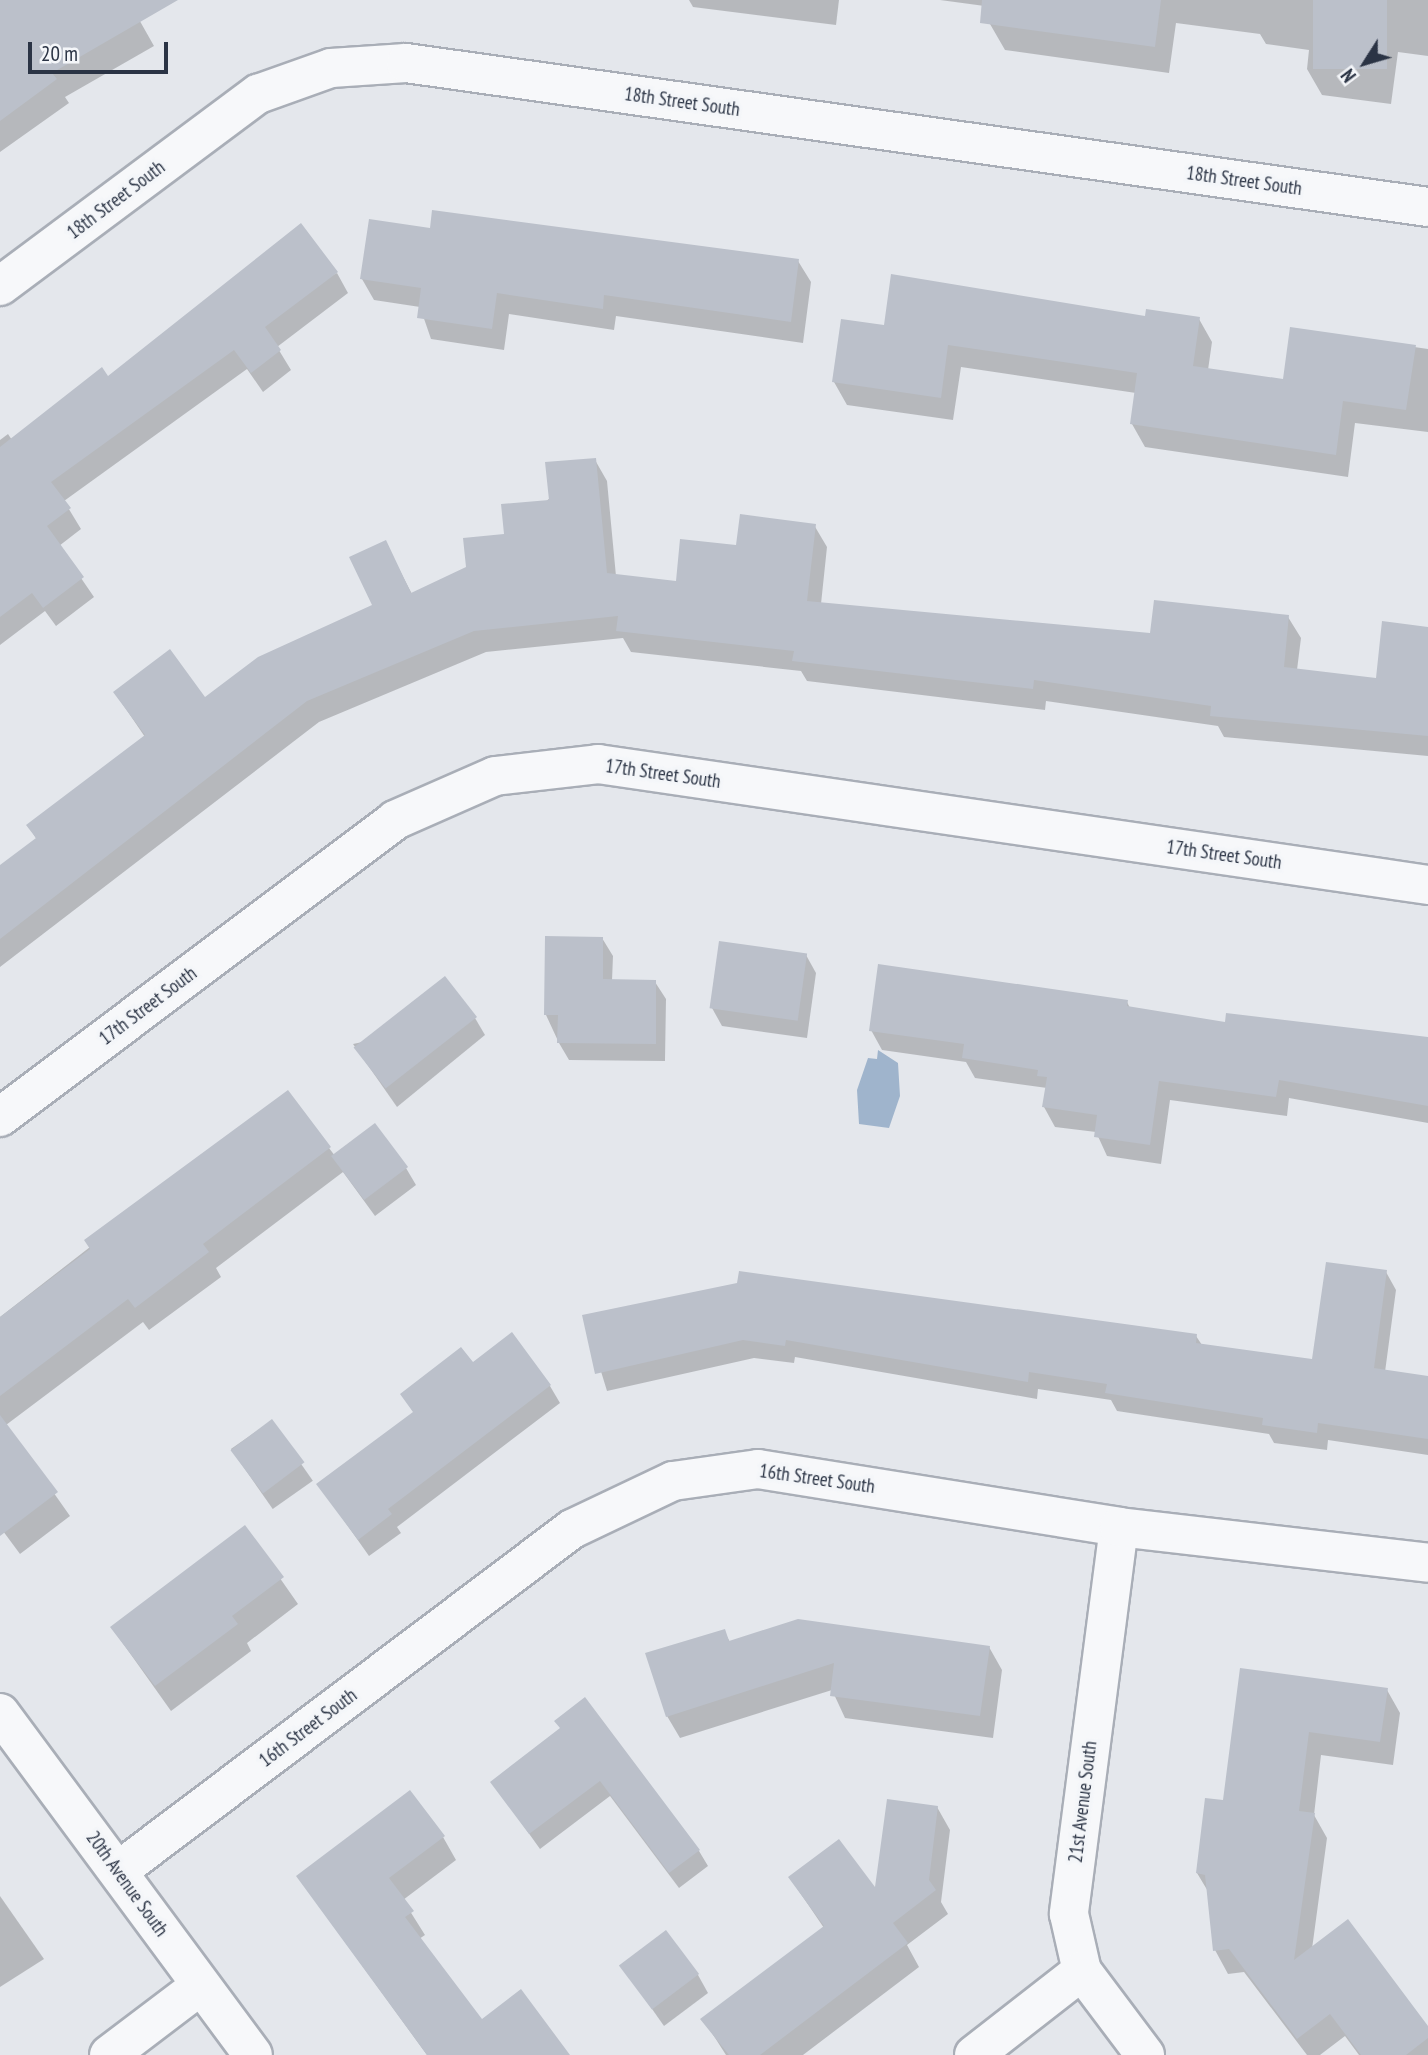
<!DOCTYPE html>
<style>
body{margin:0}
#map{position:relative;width:1428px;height:2055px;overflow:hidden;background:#e4e7ec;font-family:"PT Sans Narrow",sans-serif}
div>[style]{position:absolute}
.water>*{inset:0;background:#9fb4cc}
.shadow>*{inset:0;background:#0003;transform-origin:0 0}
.building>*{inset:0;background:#bbc0ca;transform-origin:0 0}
.roads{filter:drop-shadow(2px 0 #a9aeb7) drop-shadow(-2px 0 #a9aeb7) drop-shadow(0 2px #a9aeb7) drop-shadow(0 -2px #a9aeb7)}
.minor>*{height:38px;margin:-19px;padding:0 19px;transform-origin:19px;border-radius:19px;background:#f7f8fa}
span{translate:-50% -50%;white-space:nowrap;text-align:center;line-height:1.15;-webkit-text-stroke:7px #f4f6f9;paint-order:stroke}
.street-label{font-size:19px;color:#2b3445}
.north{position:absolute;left:1330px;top:28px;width:70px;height:70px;-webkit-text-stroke:5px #f4f6f9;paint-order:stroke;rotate:233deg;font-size:19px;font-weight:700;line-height:28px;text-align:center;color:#2b3445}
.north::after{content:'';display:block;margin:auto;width:24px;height:32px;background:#2b3445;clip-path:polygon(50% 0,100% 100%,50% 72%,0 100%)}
.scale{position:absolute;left:28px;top:42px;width:140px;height:32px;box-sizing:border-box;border:4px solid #2b3445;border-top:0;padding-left:9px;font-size:21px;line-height:24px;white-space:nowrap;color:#2b3445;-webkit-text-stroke:5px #f4f6f9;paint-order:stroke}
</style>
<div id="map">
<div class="water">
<i style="clip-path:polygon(878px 1050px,898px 1063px,900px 1096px,889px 1128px,859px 1124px,857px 1090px,868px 1058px,877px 1059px)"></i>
</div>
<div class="shadow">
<i style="clip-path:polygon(0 0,128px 0,154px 46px,65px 97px,69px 103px,0 152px)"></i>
<i style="clip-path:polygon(689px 0,839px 0,836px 25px,693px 7px)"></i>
<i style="clip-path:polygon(940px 0,1428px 0,1428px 56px,1398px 52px,1391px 104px,1322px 95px,1307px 69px,1309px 50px,1266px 44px,1260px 34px,1176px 23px,1169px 73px,1005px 50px,990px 24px,992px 7px)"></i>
<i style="clip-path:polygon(431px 230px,798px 261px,811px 282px,803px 343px,616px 316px,614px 330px,509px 314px,504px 350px,431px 339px,420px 307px,374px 300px,362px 279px)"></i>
<i style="clip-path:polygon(337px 273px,348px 293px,277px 347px,291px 370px,263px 392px,247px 369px,64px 501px,81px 529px,59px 546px,94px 597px,56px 626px,45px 611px,0 645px,0 440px,8px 434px,12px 440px,108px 378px)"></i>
<i style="clip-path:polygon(1147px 318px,1199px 319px,1212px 342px,1208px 370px,1284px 381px,1291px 329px,1428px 349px,1428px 432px,1355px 423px,1348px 477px,1145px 447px,1132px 424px,1136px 393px,961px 367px,953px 420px,847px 405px,834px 382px,886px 327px)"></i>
<i style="clip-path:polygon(595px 460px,607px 481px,616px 576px,677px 583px,737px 547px,814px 525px,827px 547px,821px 604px,1151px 635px,1156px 602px,1288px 617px,1301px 638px,1297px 670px,1377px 680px,1428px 628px,1428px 756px,1224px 737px,1218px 726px,1046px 701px,1045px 710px,807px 681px,801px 671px,631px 652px,623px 638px,486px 652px,319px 722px,0 967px,0 867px,37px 840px,28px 825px,145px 737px,115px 693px,205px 699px,374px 605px,385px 542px,412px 594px,467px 568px)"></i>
<i style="clip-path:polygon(602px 938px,613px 956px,612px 981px,655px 982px,666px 999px,665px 1061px,569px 1060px,559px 1043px,546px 1015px)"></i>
<i style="clip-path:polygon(806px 955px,816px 973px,807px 1038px,722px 1026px,712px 1008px)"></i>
<i style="clip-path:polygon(1127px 1002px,1130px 1008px,1227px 1024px,1428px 1039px,1428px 1123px,1289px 1098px,1287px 1116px,1170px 1100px,1161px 1164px,1107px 1156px,1096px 1132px,1055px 1127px,1044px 1107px,1047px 1088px,975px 1078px,966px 1062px,882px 1050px,871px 1030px)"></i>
<i style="clip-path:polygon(475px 1018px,485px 1035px,397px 1107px,353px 1044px)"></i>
<i style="clip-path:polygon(288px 1093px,335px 1156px,406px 1168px,416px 1185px,375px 1216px,343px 1172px,216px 1268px,221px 1277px,149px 1330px,143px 1322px,6px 1425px,70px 1516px,20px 1554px,0 1527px,0 1317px)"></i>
<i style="clip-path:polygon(1386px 1272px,1396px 1290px,1385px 1372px,1428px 1377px,1428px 1455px,1328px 1440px,1327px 1450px,1274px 1443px,1269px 1434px,1117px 1411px,1111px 1400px,1038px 1389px,1037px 1399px,795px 1357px,794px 1363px,754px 1358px,607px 1391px,584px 1316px,1196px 1336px,1202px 1345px,1314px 1361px)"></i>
<i style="clip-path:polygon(472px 1364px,550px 1386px,560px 1403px,397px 1527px,401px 1533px,369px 1556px,319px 1485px,414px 1413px,402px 1394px)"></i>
<i style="left:271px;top:1421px;width:73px;height:49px;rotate:55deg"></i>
<i style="clip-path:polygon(245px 1528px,298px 1604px,247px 1643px,251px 1651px,171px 1711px,112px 1628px)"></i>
<i style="clip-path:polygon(724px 1631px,730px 1642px,989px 1647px,1002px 1670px,993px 1738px,845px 1718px,832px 1690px,680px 1738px,667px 1716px)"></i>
<i style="clip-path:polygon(1242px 1670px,1387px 1690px,1400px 1713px,1393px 1765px,1321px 1755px,1314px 1815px,1327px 1838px,1312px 1949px,1428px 2037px,1428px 2055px,1359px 2055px,1345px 2036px,1320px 2055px,1307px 2055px,1244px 1972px,1228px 1974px,1215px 1950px,1209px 1893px,1197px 1873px,1225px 1802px)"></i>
<i style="clip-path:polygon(561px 1730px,699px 1851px,708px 1866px,679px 1888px,610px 1796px,540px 1849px,492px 1782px)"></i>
<i style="clip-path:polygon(937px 1807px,950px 1830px,941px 1902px,948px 1914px,907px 1945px,919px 1967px,803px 2055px,726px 2055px,703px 2019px,824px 1928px,790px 1878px,876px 1891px)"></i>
<i style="clip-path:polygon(443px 1837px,456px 1860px,403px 1900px,425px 1935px,419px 1939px,481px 2022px,568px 2055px,427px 2055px,298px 1877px)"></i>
<i style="clip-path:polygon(0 1896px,44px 1959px,0 1987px)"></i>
<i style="clip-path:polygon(621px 1965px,698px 1975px,708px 1993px,664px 2026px)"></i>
</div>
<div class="building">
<i style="clip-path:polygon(0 0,178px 0,52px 73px,57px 79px,0 121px)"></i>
<i style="clip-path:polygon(982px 0,1161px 0,1155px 47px,980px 23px)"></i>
<i style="left:1313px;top:0;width:74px;height:69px"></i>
<i style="clip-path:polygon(432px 210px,799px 259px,791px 322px,604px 295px,603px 309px,497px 293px,492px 329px,417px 318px,421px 288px,360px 279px,369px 219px,430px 228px)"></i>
<i style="clip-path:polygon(301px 223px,338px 272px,265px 327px,281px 350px,251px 373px,234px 350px,51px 482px,71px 508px,47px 526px,84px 577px,43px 608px,32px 593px,0 617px,0 447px,102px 367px,108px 376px)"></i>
<i style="clip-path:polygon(891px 274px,1145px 316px,1146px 309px,1200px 317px,1193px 366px,1283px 379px,1290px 327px,1416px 345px,1406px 410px,1343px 401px,1336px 455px,1130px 424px,1137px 373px,948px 345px,941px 398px,832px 382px,841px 319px,884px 325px)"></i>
<i style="clip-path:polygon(596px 458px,607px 573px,676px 581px,680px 539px,736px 545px,740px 514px,816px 524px,807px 601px,1150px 633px,1154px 600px,1289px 615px,1284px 667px,1376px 678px,1382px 621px,1428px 627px,1428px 736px,1210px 716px,1211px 706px,1034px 680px,1033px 689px,792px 661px,794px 651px,616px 631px,618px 616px,474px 631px,307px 701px,0 939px,0 865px,36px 838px,26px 825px,145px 735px,113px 692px,170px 649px,205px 697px,258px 657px,372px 605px,349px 557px,386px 540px,411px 593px,466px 567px,463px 538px,504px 534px,501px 504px,549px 500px,545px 462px)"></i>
<i style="clip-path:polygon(545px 936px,603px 937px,603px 979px,656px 980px,656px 1044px,557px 1043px,558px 1015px,544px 1015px)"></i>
<i style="left:719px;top:941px;width:89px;height:68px;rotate:8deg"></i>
<i style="clip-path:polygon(878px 964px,1128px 1000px,1127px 1006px,1225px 1022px,1226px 1013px,1428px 1037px,1428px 1106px,1279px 1080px,1276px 1097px,1159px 1081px,1150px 1145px,1094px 1137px,1097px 1115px,1042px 1107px,1047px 1077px,1037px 1076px,1038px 1070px,962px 1058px,964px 1044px,869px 1031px)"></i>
<i style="left:445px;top:976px;width:52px;height:116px;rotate:52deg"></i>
<i style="clip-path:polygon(288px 1090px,331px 1147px,203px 1244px,209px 1252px,135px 1308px,128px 1299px,0 1396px,0 1317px,90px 1249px,84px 1240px)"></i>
<i style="left:375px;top:1123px;width:55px;height:55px;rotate:53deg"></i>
<i style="clip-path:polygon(1326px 1262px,1387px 1270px,1374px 1368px,1428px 1376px,1428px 1439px,1318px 1423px,1317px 1433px,1262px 1425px,1263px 1418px,1105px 1393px,1107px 1384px,1029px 1372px,1028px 1382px,786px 1340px,785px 1346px,743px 1340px,595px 1374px,582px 1315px,737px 1283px,739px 1271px,1197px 1334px,1196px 1343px,1312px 1359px)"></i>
<i style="clip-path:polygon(512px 1332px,551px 1385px,388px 1509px,392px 1514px,358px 1540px,316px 1484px,413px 1412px,400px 1394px,461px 1347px,473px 1362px)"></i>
<i style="clip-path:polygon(0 1415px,58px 1492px,0 1536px)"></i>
<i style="left:272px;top:1419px;width:54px;height:52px;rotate:53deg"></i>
<i style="clip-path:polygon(245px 1525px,284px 1577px,232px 1616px,238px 1624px,155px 1686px,110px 1627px)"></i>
<i style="clip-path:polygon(798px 1619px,990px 1646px,980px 1716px,830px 1696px,834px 1663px,666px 1717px,645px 1653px,725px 1629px,729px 1641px)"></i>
<i style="clip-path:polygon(1240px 1668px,1388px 1688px,1380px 1742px,1309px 1732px,1299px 1811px,1315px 1813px,1294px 1960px,1348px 1919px,1428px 2026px,1428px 2038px,1406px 2055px,1361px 2055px,1330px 2014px,1297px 2039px,1229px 1949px,1213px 1951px,1205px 1875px,1196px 1873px,1205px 1798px,1223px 1800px)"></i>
<i style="clip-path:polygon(585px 1697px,700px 1850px,669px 1873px,600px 1781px,529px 1834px,490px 1782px,560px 1728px,554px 1721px)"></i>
<i style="clip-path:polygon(410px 1790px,445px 1836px,389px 1878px,414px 1911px,405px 1917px,482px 2019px,521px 1989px,570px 2055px,427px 2055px,296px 1876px)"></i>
<i style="clip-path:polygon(887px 1799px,938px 1806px,929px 1880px,936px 1890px,893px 1923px,908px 1943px,760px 2055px,729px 2055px,700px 2019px,824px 1926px,788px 1877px,839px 1839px,875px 1887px)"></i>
<i style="left:666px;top:1930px;width:55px;height:59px;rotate:53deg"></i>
</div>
<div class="roads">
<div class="minor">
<i style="left:0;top:286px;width:322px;rotate:-36.7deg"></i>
<i style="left:258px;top:94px;width:77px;rotate:-19.6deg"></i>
<i style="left:331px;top:68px;width:75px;rotate:-3.8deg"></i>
<i style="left:406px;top:63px;width:1032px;rotate:8.02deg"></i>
<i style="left:0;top:1117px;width:494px;rotate:-36.9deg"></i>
<i style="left:395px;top:820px;width:109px;rotate:-23.7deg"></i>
<i style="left:495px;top:776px;width:104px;rotate:-6.6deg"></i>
<i style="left:598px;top:764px;width:839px;rotate:8.29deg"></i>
<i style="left:1119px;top:1527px;width:390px;rotate:97.4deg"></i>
<i style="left:1069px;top:1914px;width:58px;rotate:77.2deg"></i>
<i style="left:1082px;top:1971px;width:105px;rotate:53.1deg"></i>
<i style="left:0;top:1713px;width:425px;rotate:53.5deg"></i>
<i style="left:118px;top:1871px;width:568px;rotate:-36.99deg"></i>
<i style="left:572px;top:1529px;width:112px;rotate:-25.4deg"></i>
<i style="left:673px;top:1481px;width:86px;rotate:-8deg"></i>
<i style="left:758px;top:1469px;width:366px;rotate:9.1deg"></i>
<i style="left:1119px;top:1527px;width:311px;rotate:6.6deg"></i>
<i style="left:109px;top:2055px;width:114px;rotate:-37.2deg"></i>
<i style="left:974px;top:2055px;width:137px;rotate:-37.9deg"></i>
</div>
</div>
<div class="street-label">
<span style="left:682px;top:102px;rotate:8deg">18th Street South</span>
<span style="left:1244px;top:181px;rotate:8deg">18th Street South</span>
<span style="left:116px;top:200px;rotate:-37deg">18th Street South</span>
<span style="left:663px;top:774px;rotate:8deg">17th Street South</span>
<span style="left:1224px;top:855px;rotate:8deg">17th Street South</span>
<span style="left:148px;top:1006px;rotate:-37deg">17th Street South</span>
<span style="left:817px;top:1479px;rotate:8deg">16th Street South</span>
<span style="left:308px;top:1728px;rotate:-37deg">16th Street South</span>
<span style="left:1083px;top:1802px;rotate:-83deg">21st Avenue South</span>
<span style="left:127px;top:1884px;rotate:54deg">20th Avenue South</span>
</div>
<div class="north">N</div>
<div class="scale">20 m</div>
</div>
